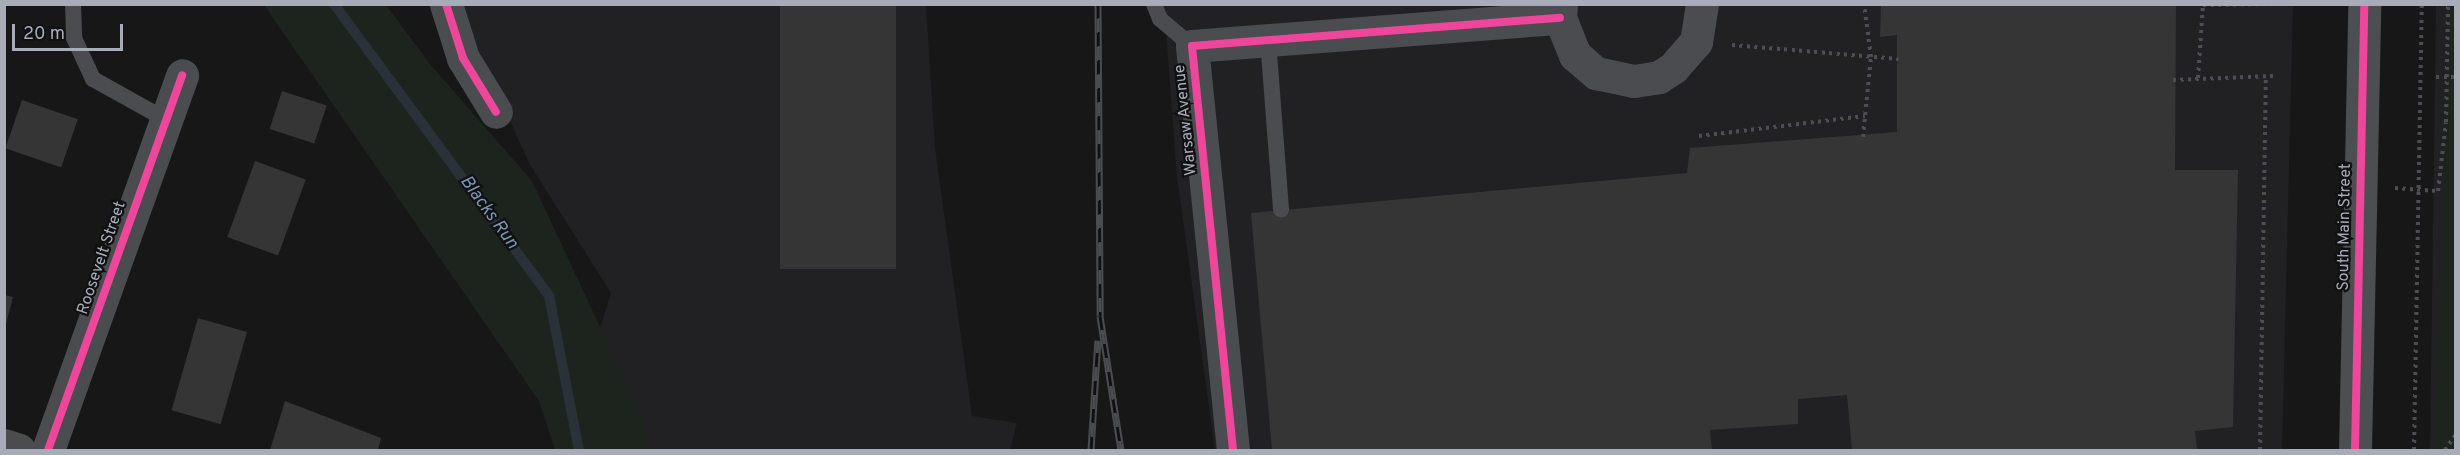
<!DOCTYPE html>
<style>
body{margin:0}
#map{position:relative;width:2460px;height:455px;overflow:hidden;background:#171717;font-family:Overpass,sans-serif}
div>[style]{position:absolute}
.built>*{inset:0;background:#212123}
.green>*{inset:0;background:#1d241e}
.stream>*{height:10px;margin:-5px;padding:0 5px;transform-origin:5px;border-radius:5px;background:#2a3139}
.building>*{inset:0;background:#353536;transform-origin:0 0}
.path>*{height:4px;margin-top:-2px;transform-origin:0;background:repeating-linear-gradient(90deg,#4d4e52 0 3px,transparent 0 7.5px)}
.service>*{height:16px;margin:-8px;padding:0 8px;transform-origin:8px;border-radius:8px;background:#4b4c50}
.minor>*{height:33px;margin:-16.5px;padding:0 16.5px;transform-origin:16.5px;border-radius:16.5px;background:#4b4c50}
.primary>*{height:33px;margin:-16.5px;padding:0 16.5px;transform-origin:16.5px;border-radius:16.5px;background:#4d4e52}
.rail>*{height:7px;margin-top:-3.5px;transform-origin:0;background:repeating-linear-gradient(90deg,#111113 0 14px,#4b4c4f 0 28px);box-sizing:border-box;border-block:2px solid #4b4c4f}
.cycleway>*{height:8px;margin:-4px;padding:0 4px;transform-origin:4px;border-radius:4px;background:#ed469a}
span{translate:-50% -50%;white-space:nowrap;text-align:center;line-height:1.15;-webkit-text-stroke:4.5px #111113;paint-order:stroke}
.street-label{font-size:16px;color:#a8acb8}
.water-label{font-size:18px;color:#7e98b4;font-style:italic}
.frame{position:absolute;inset:0;border:6px solid #a8acb8;pointer-events:none}
.scale{position:absolute;left:12px;top:24px;width:111px;height:27px;box-sizing:border-box;border:3px solid #a8acb8;border-top:0;padding-left:8px;font-size:18px;line-height:21px;white-space:nowrap;color:#a8acb8;-webkit-text-stroke:4px #111113;paint-order:stroke}
</style>
<div id="map">
<div class="built">
<i style="clip-path:polygon(463px 5px,926px 5px,935px 148px,972px 416px,1017px 423px,1010px 450px,605px 450px,587px 370px,611px 293px,529px 163px,463px 15px)"></i>
<i style="clip-path:polygon(1164px 5px,2293px 5px,2282px 450px,1215px 450px,1177px 177px)"></i>
<i style="clip-path:polygon(2436px 5px,2455px 5px,2455px 450px,2430px 450px)"></i>
</div>
<div class="green">
<i style="clip-path:polygon(2455px 4px,2456px 450px,2435px 450px,2449px 38px,2445px 5px)"></i>
<i style="clip-path:polygon(264px 5px,386px 5px,430px 64px,532px 181px,642px 417px,651px 450px,555px 450px,539px 401px)"></i>
</div>
<div class="stream">
<i style="left:334px;top:4px;width:363px;rotate:53.6deg"></i>
<i style="left:549px;top:296px;width:157px;rotate:79deg"></i>
</div>
<div class="building">
<i style="left:780px;top:4px;width:116px;height:265px"></i>
<i style="clip-path:polygon(1881px 4px,2176px 4px,2175px 170px,2238px 170px,2233px 427px,2195px 431px,2197px 450px,1852px 450px,1847px 395px,1798px 399px,1798px 424px,1710px 430px,1712px 450px,1272px 450px,1251px 213px,1687px 173px,1690px 148px,1897px 132px,1897px 35px,1880px 37px)"></i>
<i style="left:282px;top:91px;width:47px;height:40px;rotate:18deg"></i>
<i style="left:22px;top:100px;width:59px;height:51px;rotate:19deg"></i>
<i style="left:255px;top:161px;width:54px;height:81px;rotate:20deg"></i>
<i style="clip-path:polygon(4px 295px,13px 297px,5px 328px,4px 328px)"></i>
<i style="left:198px;top:318px;width:51px;height:96px;rotate:16deg"></i>
<i style="clip-path:polygon(285px 401px,381px 438px,378px 450px,270px 450px)"></i>
</div>
<div class="path">
<i style="left:1732px;top:45px;width:167px;rotate:4.8deg"></i>
<i style="left:2436px;top:77px;width:20px"></i>
<i style="left:2198px;top:78px;width:73px;rotate:-86.1deg"></i>
<i style="left:2203px;top:5px;width:71px;rotate:-0.8deg"></i>
<i style="left:2173px;top:80px;width:100px;rotate:-2.3deg"></i>
<i style="left:1699px;top:136px;width:167px;rotate:-6.9deg"></i>
<i style="left:1863px;top:137px;width:80px;rotate:-84.3deg"></i>
<i style="left:1871px;top:57px;width:53px;rotate:-97.5deg"></i>
<i style="left:2395px;top:188px;width:43px;rotate:4deg"></i>
<i style="left:2438px;top:191px;width:69px;rotate:-83.4deg"></i>
<i style="left:2446px;top:122px;width:118px;rotate:-89deg"></i>
<i style="left:2260px;top:450px;width:374px;rotate:-89.1deg"></i>
<i style="left:2414px;top:450px;width:446px;rotate:-89deg"></i>
<i style="left:2445px;top:450px;width:19px;rotate:-55deg"></i>
</div>
<div class="service">
<i style="left:73px;top:4px;width:34px;rotate:88deg"></i>
<i style="left:74px;top:38px;width:45px;rotate:65.1deg"></i>
<i style="left:93px;top:79px;width:82px;rotate:29.1deg"></i>
<i style="left:1154px;top:4px;width:16px;rotate:68deg"></i>
<i style="left:1160px;top:19px;width:42px;rotate:40.2deg"></i>
<i style="left:1268px;top:40px;width:170px;rotate:85.6deg"></i>
</div>
<div class="minor">
<i style="left:446px;top:4px;width:57px;rotate:72.5deg"></i>
<i style="left:463px;top:58px;width:63px;rotate:58.6deg"></i>
<i style="left:1561px;top:4px;width:14px;rotate:94deg"></i>
<i style="left:1560px;top:18px;width:40px;rotate:68deg"></i>
<i style="left:1575px;top:55px;width:28px;rotate:41deg"></i>
<i style="left:1596px;top:73px;width:39px;rotate:12deg"></i>
<i style="left:1634px;top:81px;width:25px;rotate:-9deg"></i>
<i style="left:1659px;top:77px;width:17px;rotate:-33deg"></i>
<i style="left:1673px;top:68px;width:35px;rotate:-49deg"></i>
<i style="left:1696px;top:42px;width:38px;rotate:-81deg"></i>
<i style="left:4px;top:445px;width:16px;rotate:18deg"></i>
<i style="left:48px;top:450px;width:398px;rotate:-70.3deg"></i>
<i style="left:1233px;top:450px;width:406px;rotate:-95.8deg"></i>
<i style="left:1192px;top:46px;width:369px;rotate:-4.4deg"></i>
</div>
<div class="primary">
<i style="left:2355px;top:450px;width:446px;rotate:-88.8deg"></i>
</div>
<div class="rail">
<i style="left:1098px;top:4px;width:312px;rotate:89.6deg"></i>
<i style="left:1100px;top:316px;width:136px;rotate:81.1deg"></i>
<i style="left:1091px;top:450px;width:110px;rotate:-86.4deg"></i>
</div>
<div class="cycleway">
<i style="left:446px;top:4px;width:57px;rotate:72.5deg"></i>
<i style="left:463px;top:58px;width:63px;rotate:58.6deg"></i>
<i style="left:48px;top:450px;width:398px;rotate:-70.3deg"></i>
<i style="left:1233px;top:450px;width:406px;rotate:-95.8deg"></i>
<i style="left:1192px;top:46px;width:369px;rotate:-4.4deg"></i>
<i style="left:2355px;top:450px;width:446px;rotate:-88.8deg"></i>
</div>
<div class="street-label">
<span style="left:1186px;top:120px;rotate:-96deg">Warsaw Avenue</span>
<span style="left:2345px;top:227px;rotate:-89deg">South Main Street</span>
<span style="left:102px;top:258px;rotate:-71deg">Roosevelt Street</span>
</div>
<div class="water-label">
<span style="left:488px;top:213px;rotate:54deg">Blacks Run</span>
</div>
<div class="frame"></div>
<div class="scale">20 m</div>
</div>
